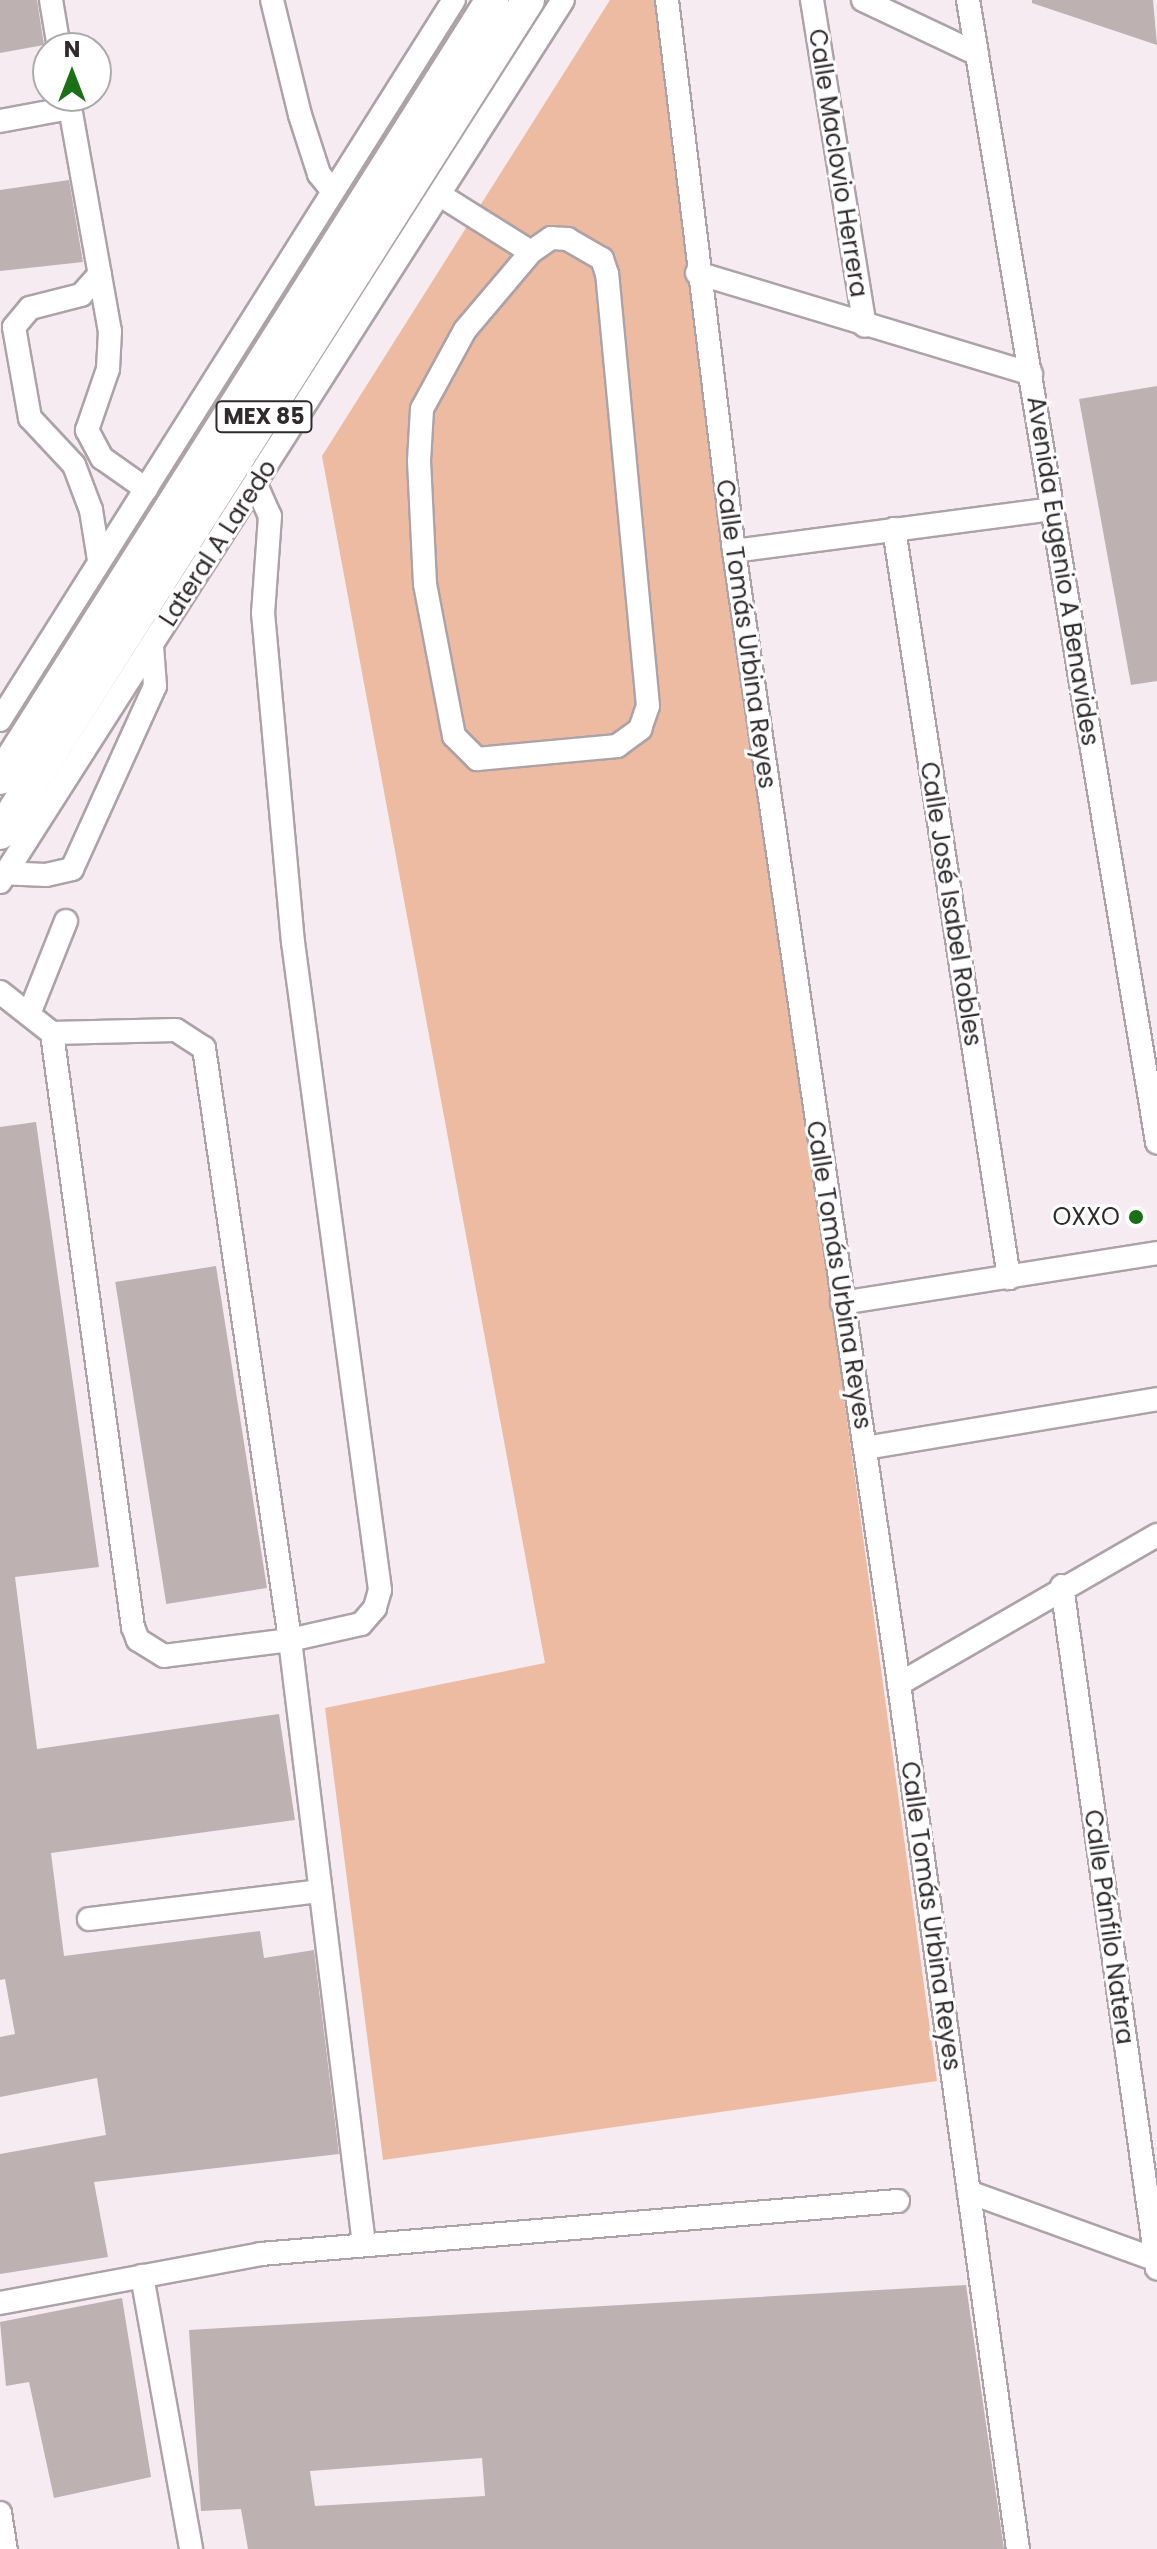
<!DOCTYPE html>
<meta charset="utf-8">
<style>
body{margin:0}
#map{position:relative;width:1157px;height:2549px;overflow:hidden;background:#f6ebf1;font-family:Poppins,sans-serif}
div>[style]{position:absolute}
.green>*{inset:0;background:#edbaa2}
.building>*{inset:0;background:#bdb1b1;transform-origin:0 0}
.roads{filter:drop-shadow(2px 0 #aca2a7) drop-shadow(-2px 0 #aca2a7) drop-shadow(0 2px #aca2a7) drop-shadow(0 -2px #aca2a7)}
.minor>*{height:22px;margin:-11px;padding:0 11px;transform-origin:11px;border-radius:11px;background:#fff}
.highway>*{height:32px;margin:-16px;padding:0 16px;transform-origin:16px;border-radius:16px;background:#fff}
.dots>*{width:22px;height:22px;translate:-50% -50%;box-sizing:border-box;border:4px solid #fff;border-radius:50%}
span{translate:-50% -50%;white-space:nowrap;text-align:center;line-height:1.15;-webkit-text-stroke:6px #fff;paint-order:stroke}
.shield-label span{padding:2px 6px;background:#fff;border:2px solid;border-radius:6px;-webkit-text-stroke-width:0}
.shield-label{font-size:22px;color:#2f2b2d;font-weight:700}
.street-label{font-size:24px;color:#2f2b2d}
.poi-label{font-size:24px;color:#2f2b2d}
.right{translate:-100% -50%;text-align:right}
.north{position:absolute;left:32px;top:32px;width:80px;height:80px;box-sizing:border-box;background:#fff;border:2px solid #acaaab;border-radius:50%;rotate:0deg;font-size:22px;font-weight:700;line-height:32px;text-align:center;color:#2f2b2d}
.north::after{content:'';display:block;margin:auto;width:28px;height:36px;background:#1b6f17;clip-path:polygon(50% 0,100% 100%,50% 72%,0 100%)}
</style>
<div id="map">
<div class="green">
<i style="clip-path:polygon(610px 0,654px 0,937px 2081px,383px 2160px,325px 1708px,545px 1663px,322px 456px)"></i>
</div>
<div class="building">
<i style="clip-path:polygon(0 0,37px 0,44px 45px,0 53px)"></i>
<i style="clip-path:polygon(1032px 0,1153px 0,1157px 45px,1032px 3px)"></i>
<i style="clip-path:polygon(69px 180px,83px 262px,0 271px,0 190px)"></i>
<i style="clip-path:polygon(1157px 386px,1157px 681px,1131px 685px,1079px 399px)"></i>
<i style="clip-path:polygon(36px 1122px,99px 1567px,15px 1577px,37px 1749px,279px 1714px,295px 1820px,51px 1853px,64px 1956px,260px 1931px,264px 1958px,314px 1950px,339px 2154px,94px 2182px,108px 2257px,0 2274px,0 2154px,106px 2135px,97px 2078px,0 2097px,0 2037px,15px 2034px,5px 1979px,0 1980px,0 1127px)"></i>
<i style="left:216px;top:1266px;width:326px;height:102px;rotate:81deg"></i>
<i style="clip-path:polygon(evenodd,966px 2285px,1004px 2549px,248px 2549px,241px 2509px,201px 2511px,189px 2330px,966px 2285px,482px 2458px,485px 2496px,315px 2506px,310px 2471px,482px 2458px)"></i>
<i style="clip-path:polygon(122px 2298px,151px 2477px,54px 2498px,29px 2382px,6px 2386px,0 2322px)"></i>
</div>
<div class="roads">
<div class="minor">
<i style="left:51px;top:0;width:49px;rotate:80.5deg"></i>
<i style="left:272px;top:0;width:118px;rotate:76.3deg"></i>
<i style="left:300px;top:115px;width:62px;rotate:72.1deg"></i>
<i style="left:319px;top:174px;width:22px;rotate:51deg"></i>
<i style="left:667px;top:0;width:555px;rotate:83.07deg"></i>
<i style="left:734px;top:551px;width:1145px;rotate:81.71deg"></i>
<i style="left:899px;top:1684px;width:873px;rotate:82.17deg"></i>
<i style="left:812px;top:0;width:330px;rotate:80.8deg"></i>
<i style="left:863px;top:0;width:126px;rotate:25.3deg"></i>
<i style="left:968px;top:0;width:1158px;rotate:80.6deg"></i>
<i style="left:68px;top:96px;width:239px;rotate:79.9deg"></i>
<i style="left:110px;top:331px;width:38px;rotate:93deg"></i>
<i style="left:108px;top:369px;width:65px;rotate:109deg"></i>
<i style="left:87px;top:430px;width:32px;rotate:62deg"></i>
<i style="left:102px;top:458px;width:54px;rotate:35.2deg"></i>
<i style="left:0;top:121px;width:71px;rotate:-10.5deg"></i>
<i style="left:440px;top:195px;width:107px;rotate:32.1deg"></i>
<i style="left:531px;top:252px;width:102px;rotate:130.2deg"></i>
<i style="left:465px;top:330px;width:90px;rotate:118.6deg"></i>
<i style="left:422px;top:409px;width:52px;rotate:93.3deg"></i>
<i style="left:419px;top:461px;width:123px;rotate:87.2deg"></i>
<i style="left:425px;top:584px;width:155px;rotate:79.2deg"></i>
<i style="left:454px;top:736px;width:33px;rotate:45deg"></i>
<i style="left:477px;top:759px;width:141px;rotate:-5.3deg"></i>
<i style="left:617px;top:746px;width:29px;rotate:-36deg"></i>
<i style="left:640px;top:729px;width:24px;rotate:-71deg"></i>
<i style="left:648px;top:706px;width:434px;rotate:-95.4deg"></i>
<i style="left:607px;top:274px;width:16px;rotate:-108deg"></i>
<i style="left:602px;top:259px;width:39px;rotate:-150deg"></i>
<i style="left:568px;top:239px;width:17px;rotate:-177deg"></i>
<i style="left:551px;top:238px;width:24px;rotate:145deg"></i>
<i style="left:697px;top:273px;width:349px;rotate:16.8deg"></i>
<i style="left:256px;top:485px;width:34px;rotate:66deg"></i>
<i style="left:270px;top:516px;width:97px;rotate:94.1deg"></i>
<i style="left:263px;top:613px;width:330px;rotate:84.8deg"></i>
<i style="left:293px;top:942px;width:654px;rotate:82.35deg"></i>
<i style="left:380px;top:1590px;width:19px;rotate:106deg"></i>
<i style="left:375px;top:1608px;width:21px;rotate:131deg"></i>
<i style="left:361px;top:1624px;width:73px;rotate:167.3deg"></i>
<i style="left:290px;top:1640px;width:609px;rotate:83.02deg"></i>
<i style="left:894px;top:529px;width:758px;rotate:81.27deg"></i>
<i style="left:734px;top:551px;width:321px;rotate:-7.5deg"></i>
<i style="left:99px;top:560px;width:51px;rotate:-99.1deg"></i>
<i style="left:91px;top:510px;width:48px;rotate:-110.7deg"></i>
<i style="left:74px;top:465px;width:64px;rotate:-133.1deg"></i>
<i style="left:30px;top:418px;width:92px;rotate:-100deg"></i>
<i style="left:14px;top:327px;width:25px;rotate:-50deg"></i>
<i style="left:30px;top:308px;width:53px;rotate:-14.3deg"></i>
<i style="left:81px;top:295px;width:28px;rotate:-48deg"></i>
<i style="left:0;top:720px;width:851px;rotate:-57.77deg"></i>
<i style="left:0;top:873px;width:46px;rotate:2.5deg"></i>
<i style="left:46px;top:875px;width:27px;rotate:-13deg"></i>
<i style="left:72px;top:869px;width:201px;rotate:-65.6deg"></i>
<i style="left:155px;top:686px;width:40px;rotate:-94.3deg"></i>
<i style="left:0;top:882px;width:1046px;rotate:-57.45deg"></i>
<i style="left:0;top:992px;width:66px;rotate:38.3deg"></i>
<i style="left:52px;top:1033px;width:124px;rotate:-1.4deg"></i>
<i style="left:176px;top:1030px;width:33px;rotate:33deg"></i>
<i style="left:204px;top:1048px;width:598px;rotate:81.73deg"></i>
<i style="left:290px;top:1640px;width:127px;rotate:172.8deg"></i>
<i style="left:164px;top:1656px;width:31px;rotate:-148deg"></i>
<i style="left:138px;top:1640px;width:14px;rotate:-111deg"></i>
<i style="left:133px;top:1627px;width:599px;rotate:-97.77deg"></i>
<i style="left:29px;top:1014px;width:100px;rotate:-68.3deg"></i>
<i style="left:842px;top:1303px;width:319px;rotate:-9deg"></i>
<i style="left:865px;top:1448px;width:296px;rotate:-9.5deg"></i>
<i style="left:1062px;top:1586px;width:689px;rotate:82.07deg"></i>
<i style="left:899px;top:1684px;width:298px;rotate:-30deg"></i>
<i style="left:89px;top:1919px;width:233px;rotate:-6.9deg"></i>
<i style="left:969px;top:2192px;width:200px;rotate:19.9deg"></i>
<i style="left:142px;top:2276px;width:277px;rotate:79.8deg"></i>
<i style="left:0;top:2303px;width:266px;rotate:-10.6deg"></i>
<i style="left:261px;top:2254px;width:639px;rotate:-4.76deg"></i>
<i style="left:0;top:2513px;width:36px;rotate:81deg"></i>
</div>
<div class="highway">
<i style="left:0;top:778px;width:921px;rotate:-57.69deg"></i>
<i style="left:0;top:833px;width:986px;rotate:-57.63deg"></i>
</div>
</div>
<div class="dots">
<i style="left:1136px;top:1217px;background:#1b6f17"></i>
</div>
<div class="shield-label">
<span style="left:264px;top:417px">MEX 85</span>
</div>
<div class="street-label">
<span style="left:838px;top:163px;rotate:81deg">Calle Maclovio Herrera</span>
<span style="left:218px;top:543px;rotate:-57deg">Lateral A Laredo</span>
<span style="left:1063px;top:571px;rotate:81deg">Avenida Eugenio A Benavides</span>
<span style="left:746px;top:634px;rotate:82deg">Calle Tomás Urbina Reyes</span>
<span style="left:951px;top:904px;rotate:81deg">Calle José Isabel Robles</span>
<span style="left:839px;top:1275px;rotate:81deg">Calle Tomás Urbina Reyes</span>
<span style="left:931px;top:1916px;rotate:82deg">Calle Tomás Urbina Reyes</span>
<span style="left:1109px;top:1927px;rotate:82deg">Calle Pánfilo Natera</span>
</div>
<div class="poi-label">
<span class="right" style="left:1120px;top:1217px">OXXO</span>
</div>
<div class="north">N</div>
</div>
